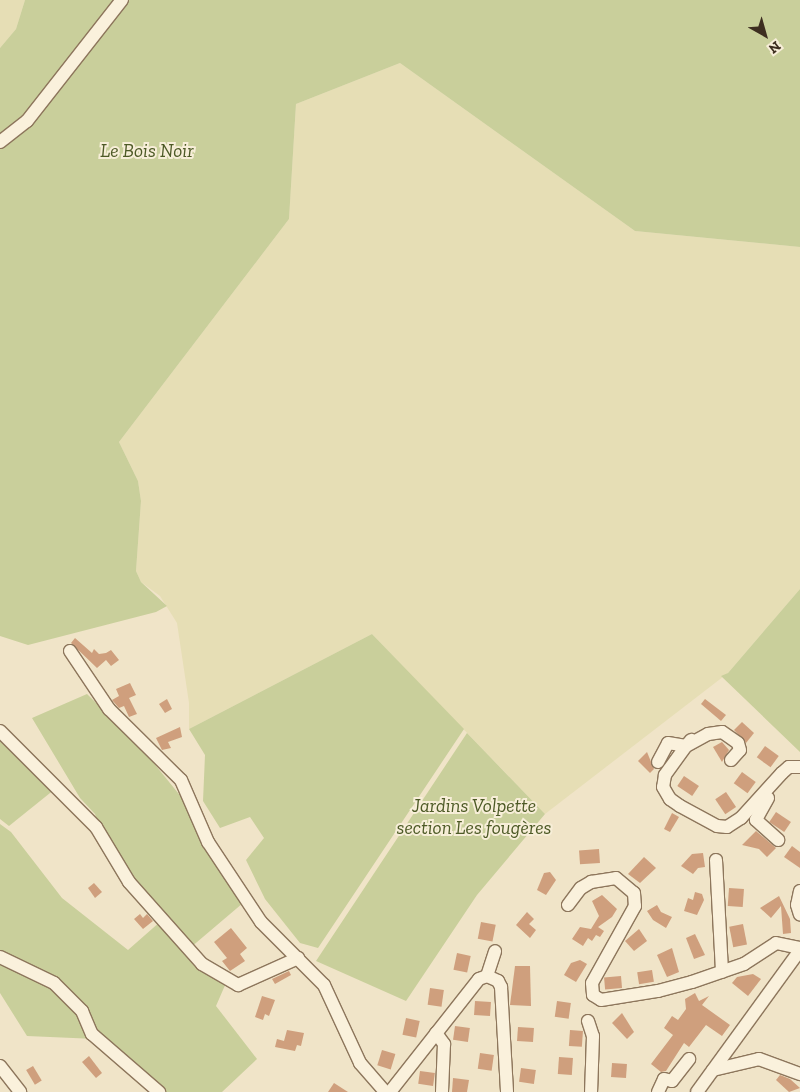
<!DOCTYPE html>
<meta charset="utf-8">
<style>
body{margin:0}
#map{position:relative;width:800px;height:1092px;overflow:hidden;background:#f0e4c8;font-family:"Zilla Slab",serif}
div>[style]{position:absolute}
.farmland>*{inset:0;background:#e6deb5}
.green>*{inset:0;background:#c9cf9b}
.building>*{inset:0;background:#cf9f7d;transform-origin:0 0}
.roads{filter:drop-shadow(1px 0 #8d765c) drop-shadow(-1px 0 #8d765c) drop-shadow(0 1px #8d765c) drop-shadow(0 -1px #8d765c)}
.minor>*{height:12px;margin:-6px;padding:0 6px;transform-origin:6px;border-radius:6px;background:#faf1dc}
span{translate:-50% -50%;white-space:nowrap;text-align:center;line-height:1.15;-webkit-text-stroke:4px #f7eed8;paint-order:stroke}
.park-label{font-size:19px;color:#4d5a26;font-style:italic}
.north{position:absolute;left:740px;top:10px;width:50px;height:50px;-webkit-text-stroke:4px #f7eed8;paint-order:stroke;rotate:142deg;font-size:14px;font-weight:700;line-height:20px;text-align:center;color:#3d2e20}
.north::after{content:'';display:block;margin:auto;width:18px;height:22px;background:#3d2e20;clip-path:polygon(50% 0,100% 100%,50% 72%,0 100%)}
</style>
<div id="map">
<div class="farmland">
<i style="clip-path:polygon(0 0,25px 0,16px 29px,0 48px)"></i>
<i style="clip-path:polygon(400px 63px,635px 231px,800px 247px,800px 589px,728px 673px,545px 814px,372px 634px,189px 729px,189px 703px,177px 623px,160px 596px,141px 582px,136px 571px,141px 501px,138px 481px,119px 442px,289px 219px,296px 104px)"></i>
</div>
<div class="green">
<i style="clip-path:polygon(25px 0,800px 0,800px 247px,635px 231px,400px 63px,296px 104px,289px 219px,119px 442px,138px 481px,141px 501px,136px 571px,141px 582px,167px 606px,156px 612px,28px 645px,0 636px,0 48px,16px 29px)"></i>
<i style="clip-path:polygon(800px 589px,800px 752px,721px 676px,728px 673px)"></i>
<i style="clip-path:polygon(372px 634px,464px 729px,318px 948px,300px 943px,265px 899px,246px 860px,264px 838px,250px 817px,220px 828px,203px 801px,205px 755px,189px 729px)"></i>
<i style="clip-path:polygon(87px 694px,139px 745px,187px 804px,243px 903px,190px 948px,127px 874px,99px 826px,95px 814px,80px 798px,32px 718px)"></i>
<i style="clip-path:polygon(467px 733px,545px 814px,477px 895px,406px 1001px,316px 961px)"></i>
<i style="clip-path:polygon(0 734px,55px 789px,9px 826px,0 819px)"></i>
<i style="clip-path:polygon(0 824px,11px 832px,62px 898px,128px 950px,161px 921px,226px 983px,216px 1006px,257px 1059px,222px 1092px,164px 1092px,96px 1039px,27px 1036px,0 993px)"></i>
</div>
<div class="building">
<i style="clip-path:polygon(75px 638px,92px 653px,94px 649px,99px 654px,106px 653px,111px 650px,119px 660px,111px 666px,106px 660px,97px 668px,71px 643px)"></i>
<i style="clip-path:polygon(130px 683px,136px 695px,129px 698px,137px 714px,129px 717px,124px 706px,119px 708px,112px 700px,119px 696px,116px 689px)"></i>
<i style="clip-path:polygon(167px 699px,172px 709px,165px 713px,159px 704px)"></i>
<i style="clip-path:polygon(705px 699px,726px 715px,721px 721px,701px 704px)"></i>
<i style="clip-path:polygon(742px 722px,754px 733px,746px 743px,734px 730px)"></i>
<i style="clip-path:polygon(180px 727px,182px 737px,168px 742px,171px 748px,162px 750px,156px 738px)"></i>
<i style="clip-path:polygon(722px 742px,729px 750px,722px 762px,713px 747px)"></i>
<i style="left:765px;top:746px;width:17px;height:14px;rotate:36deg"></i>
<i style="clip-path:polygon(647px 752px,654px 769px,650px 773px,638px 761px)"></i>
<i style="left:742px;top:772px;width:17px;height:14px;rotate:36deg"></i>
<i style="left:684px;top:776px;width:18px;height:12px;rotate:34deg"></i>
<i style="left:726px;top:792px;width:18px;height:13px;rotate:56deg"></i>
<i style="left:776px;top:812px;width:18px;height:12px;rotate:34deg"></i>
<i style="clip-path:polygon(672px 813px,679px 817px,670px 832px,664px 829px)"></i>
<i style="clip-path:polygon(756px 831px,776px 848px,767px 857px,759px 849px,742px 845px)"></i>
<i style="clip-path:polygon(792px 846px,800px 852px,800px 868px,784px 857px)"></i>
<i style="left:599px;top:849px;width:14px;height:20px;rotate:86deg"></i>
<i style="clip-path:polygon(703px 853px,705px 867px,698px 868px,693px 874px,681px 866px,692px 854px)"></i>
<i style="clip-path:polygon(644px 857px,656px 868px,640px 883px,628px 874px)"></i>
<i style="clip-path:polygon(550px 872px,556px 880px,546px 895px,537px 890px,544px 873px)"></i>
<i style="clip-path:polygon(94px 883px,102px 892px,95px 898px,88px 888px)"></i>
<i style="left:729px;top:888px;width:15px;height:18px;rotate:4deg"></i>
<i style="clip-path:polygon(695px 892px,702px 894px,704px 900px,697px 915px,684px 911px,688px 898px,693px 900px)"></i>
<i style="clip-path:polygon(602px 895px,617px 909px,612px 917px,598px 927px,604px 931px,600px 937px,596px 935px,592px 941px,588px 938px,583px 946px,572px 939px,580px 927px,591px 929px,599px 916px,592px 901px)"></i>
<i style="clip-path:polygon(779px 896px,790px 919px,791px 933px,783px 934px,781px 906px,771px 918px,760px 908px)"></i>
<i style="clip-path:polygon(657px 905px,661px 912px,672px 917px,666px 928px,653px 920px,647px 911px)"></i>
<i style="clip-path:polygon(527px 912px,534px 919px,529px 924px,536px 930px,530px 938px,516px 925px)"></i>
<i style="clip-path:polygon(140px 914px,143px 918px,147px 914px,153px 921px,143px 929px,134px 919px)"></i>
<i style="left:481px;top:922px;width:15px;height:17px;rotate:11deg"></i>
<i style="left:743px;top:924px;width:21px;height:14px;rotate:79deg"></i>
<i style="clip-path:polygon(231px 928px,247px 948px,240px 954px,245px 961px,230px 971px,222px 961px,227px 958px,214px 942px)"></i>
<i style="clip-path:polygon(639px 929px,647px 941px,634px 951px,625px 941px)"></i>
<i style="clip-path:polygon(695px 934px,705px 955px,694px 959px,686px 938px)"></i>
<i style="clip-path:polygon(672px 948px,679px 972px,667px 977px,657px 955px)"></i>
<i style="left:457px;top:953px;width:14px;height:17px;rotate:12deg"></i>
<i style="clip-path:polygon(580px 960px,587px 964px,576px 982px,564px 975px,571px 963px)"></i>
<i style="clip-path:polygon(515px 966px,530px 966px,531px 1006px,510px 1005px)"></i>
<i style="left:652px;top:970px;width:12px;height:15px;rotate:81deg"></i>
<i style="clip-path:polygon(289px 971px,291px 975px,275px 984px,272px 979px)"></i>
<i style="clip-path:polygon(753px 974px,761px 979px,748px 996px,732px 983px,737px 977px)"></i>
<i style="left:621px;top:976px;width:12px;height:17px;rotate:85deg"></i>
<i style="left:430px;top:988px;width:14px;height:17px;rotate:8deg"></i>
<i style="clip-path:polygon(695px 993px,699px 1001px,709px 996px,702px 1005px,730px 1025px,722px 1036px,706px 1025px,689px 1047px,684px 1043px,666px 1071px,661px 1072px,651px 1064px,673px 1035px,664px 1028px,672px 1016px,678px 1020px,686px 1009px,685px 999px)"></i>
<i style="clip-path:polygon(262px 996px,275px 1000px,269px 1016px,265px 1014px,263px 1020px,255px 1017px)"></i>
<i style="left:475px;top:1001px;width:16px;height:14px;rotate:4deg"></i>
<i style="left:557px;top:1001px;width:14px;height:16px;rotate:8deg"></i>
<i style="clip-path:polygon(622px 1013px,634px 1032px,627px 1039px,612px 1023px)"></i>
<i style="left:406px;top:1018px;width:14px;height:17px;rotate:12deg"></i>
<i style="left:455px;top:1026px;width:15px;height:14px;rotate:8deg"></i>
<i style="left:518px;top:1027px;width:16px;height:14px;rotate:4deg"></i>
<i style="clip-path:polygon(287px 1030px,304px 1033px,301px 1046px,297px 1045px,295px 1051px,275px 1047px,277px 1039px,284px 1041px)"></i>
<i style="left:570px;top:1030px;width:13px;height:16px;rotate:4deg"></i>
<i style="left:382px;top:1050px;width:14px;height:16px;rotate:17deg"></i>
<i style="left:480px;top:1053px;width:14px;height:16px;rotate:8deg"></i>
<i style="clip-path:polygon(89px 1056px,102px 1073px,96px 1078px,82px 1062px)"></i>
<i style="left:559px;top:1057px;width:14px;height:17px;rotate:4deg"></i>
<i style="left:612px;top:1063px;width:15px;height:14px;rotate:4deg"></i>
<i style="left:33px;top:1066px;width:17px;height:8px;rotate:59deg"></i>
<i style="left:521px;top:1068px;width:15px;height:14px;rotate:8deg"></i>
<i style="left:420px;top:1071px;width:15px;height:13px;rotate:8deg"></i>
<i style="clip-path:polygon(780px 1075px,790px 1079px,800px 1088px,789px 1092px,776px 1080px)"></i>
<i style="clip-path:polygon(453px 1078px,469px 1080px,467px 1092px,452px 1092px)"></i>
<i style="clip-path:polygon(334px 1083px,348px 1092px,328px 1092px)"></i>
</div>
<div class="roads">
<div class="minor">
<i style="left:0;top:142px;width:34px;rotate:-38deg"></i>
<i style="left:27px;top:121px;width:154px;rotate:-51.9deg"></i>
<i style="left:70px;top:651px;width:70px;rotate:56.1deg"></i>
<i style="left:109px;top:709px;width:101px;rotate:44.6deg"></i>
<i style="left:181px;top:780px;width:68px;rotate:66.5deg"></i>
<i style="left:208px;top:842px;width:96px;rotate:56.5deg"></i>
<i style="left:261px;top:922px;width:89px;rotate:45deg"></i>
<i style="left:324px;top:985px;width:86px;rotate:65.2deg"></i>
<i style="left:360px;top:1063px;width:38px;rotate:49deg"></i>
<i style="left:0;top:731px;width:136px;rotate:45deg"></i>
<i style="left:96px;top:827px;width:64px;rotate:59deg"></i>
<i style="left:129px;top:882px;width:110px;rotate:48.3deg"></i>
<i style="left:202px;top:964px;width:42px;rotate:30.3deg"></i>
<i style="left:238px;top:985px;width:66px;rotate:-24.2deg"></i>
<i style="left:731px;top:760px;width:13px;rotate:-48deg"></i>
<i style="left:740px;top:750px;width:7px;rotate:-106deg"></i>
<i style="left:738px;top:743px;width:19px;rotate:-145deg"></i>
<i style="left:722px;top:732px;width:14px;rotate:172deg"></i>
<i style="left:708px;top:734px;width:25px;rotate:151deg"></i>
<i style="left:686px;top:746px;width:36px;rotate:126deg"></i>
<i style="left:665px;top:775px;width:12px;rotate:99deg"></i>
<i style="left:663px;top:787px;width:14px;rotate:60deg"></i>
<i style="left:670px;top:799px;width:12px;rotate:35deg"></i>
<i style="left:680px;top:806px;width:42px;rotate:28.4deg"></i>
<i style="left:717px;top:826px;width:10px;rotate:6deg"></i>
<i style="left:727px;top:827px;width:17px;rotate:-33deg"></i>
<i style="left:741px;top:818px;width:61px;rotate:-47.7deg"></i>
<i style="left:782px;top:773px;width:9px;rotate:-41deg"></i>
<i style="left:789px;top:767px;width:11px"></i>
<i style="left:658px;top:762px;width:21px;rotate:-62deg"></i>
<i style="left:668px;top:743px;width:18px;rotate:9deg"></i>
<i style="left:686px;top:746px;width:8px;rotate:-50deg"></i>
<i style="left:768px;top:798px;width:25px;rotate:119deg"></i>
<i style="left:756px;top:820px;width:30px;rotate:42deg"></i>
<i style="left:716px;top:860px;width:112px;rotate:86.9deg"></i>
<i style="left:800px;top:891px;width:14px;rotate:102deg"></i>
<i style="left:797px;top:905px;width:10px;rotate:73deg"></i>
<i style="left:568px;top:905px;width:21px;rotate:-53deg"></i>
<i style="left:581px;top:888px;width:12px;rotate:-31deg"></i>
<i style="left:591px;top:882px;width:25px;rotate:-9deg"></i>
<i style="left:616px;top:878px;width:23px;rotate:40deg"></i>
<i style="left:634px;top:893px;width:13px;rotate:86deg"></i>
<i style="left:635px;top:906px;width:88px;rotate:119.2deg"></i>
<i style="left:592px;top:983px;width:12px;rotate:85deg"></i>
<i style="left:593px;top:995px;width:9px;rotate:32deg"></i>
<i style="left:601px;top:1000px;width:58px;rotate:-9deg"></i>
<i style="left:658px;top:991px;width:35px;rotate:-15deg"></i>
<i style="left:692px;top:982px;width:55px;rotate:-19.1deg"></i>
<i style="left:744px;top:964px;width:38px;rotate:-33deg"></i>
<i style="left:776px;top:943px;width:25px;rotate:12deg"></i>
<i style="left:0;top:957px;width:60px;rotate:25.7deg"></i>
<i style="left:54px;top:983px;width:40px;rotate:45deg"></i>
<i style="left:82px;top:1011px;width:25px;rotate:67deg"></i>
<i style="left:92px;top:1034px;width:89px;rotate:40.9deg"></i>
<i style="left:487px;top:976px;width:26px;rotate:-72deg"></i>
<i style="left:588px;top:1021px;width:16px;rotate:72deg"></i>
<i style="left:593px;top:1036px;width:56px;rotate:92deg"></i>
<i style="left:436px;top:1033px;width:14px;rotate:54deg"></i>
<i style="left:444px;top:1044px;width:48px;rotate:92.4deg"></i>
<i style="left:0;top:1066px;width:33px;rotate:52deg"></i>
<i style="left:713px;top:1070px;width:47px;rotate:-13.4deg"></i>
<i style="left:759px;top:1059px;width:44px;rotate:20.1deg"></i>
<i style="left:390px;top:1092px;width:144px;rotate:-51.8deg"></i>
<i style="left:479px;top:979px;width:9px;rotate:-21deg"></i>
<i style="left:487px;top:976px;width:12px;rotate:24deg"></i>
<i style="left:498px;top:981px;width:7px;rotate:63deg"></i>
<i style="left:501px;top:987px;width:105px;rotate:86.7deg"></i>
<i style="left:658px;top:1092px;width:14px;rotate:-65deg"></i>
<i style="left:664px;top:1079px;width:8px;rotate:14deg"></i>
<i style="left:672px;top:1081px;width:28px;rotate:-52deg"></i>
<i style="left:697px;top:1092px;width:175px;rotate:-54deg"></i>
</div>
</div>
<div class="park-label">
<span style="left:147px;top:151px">Le Bois Noir</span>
<span style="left:474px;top:817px">Jardins Volpette<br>section Les fougères</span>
</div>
<div class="north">N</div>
</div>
